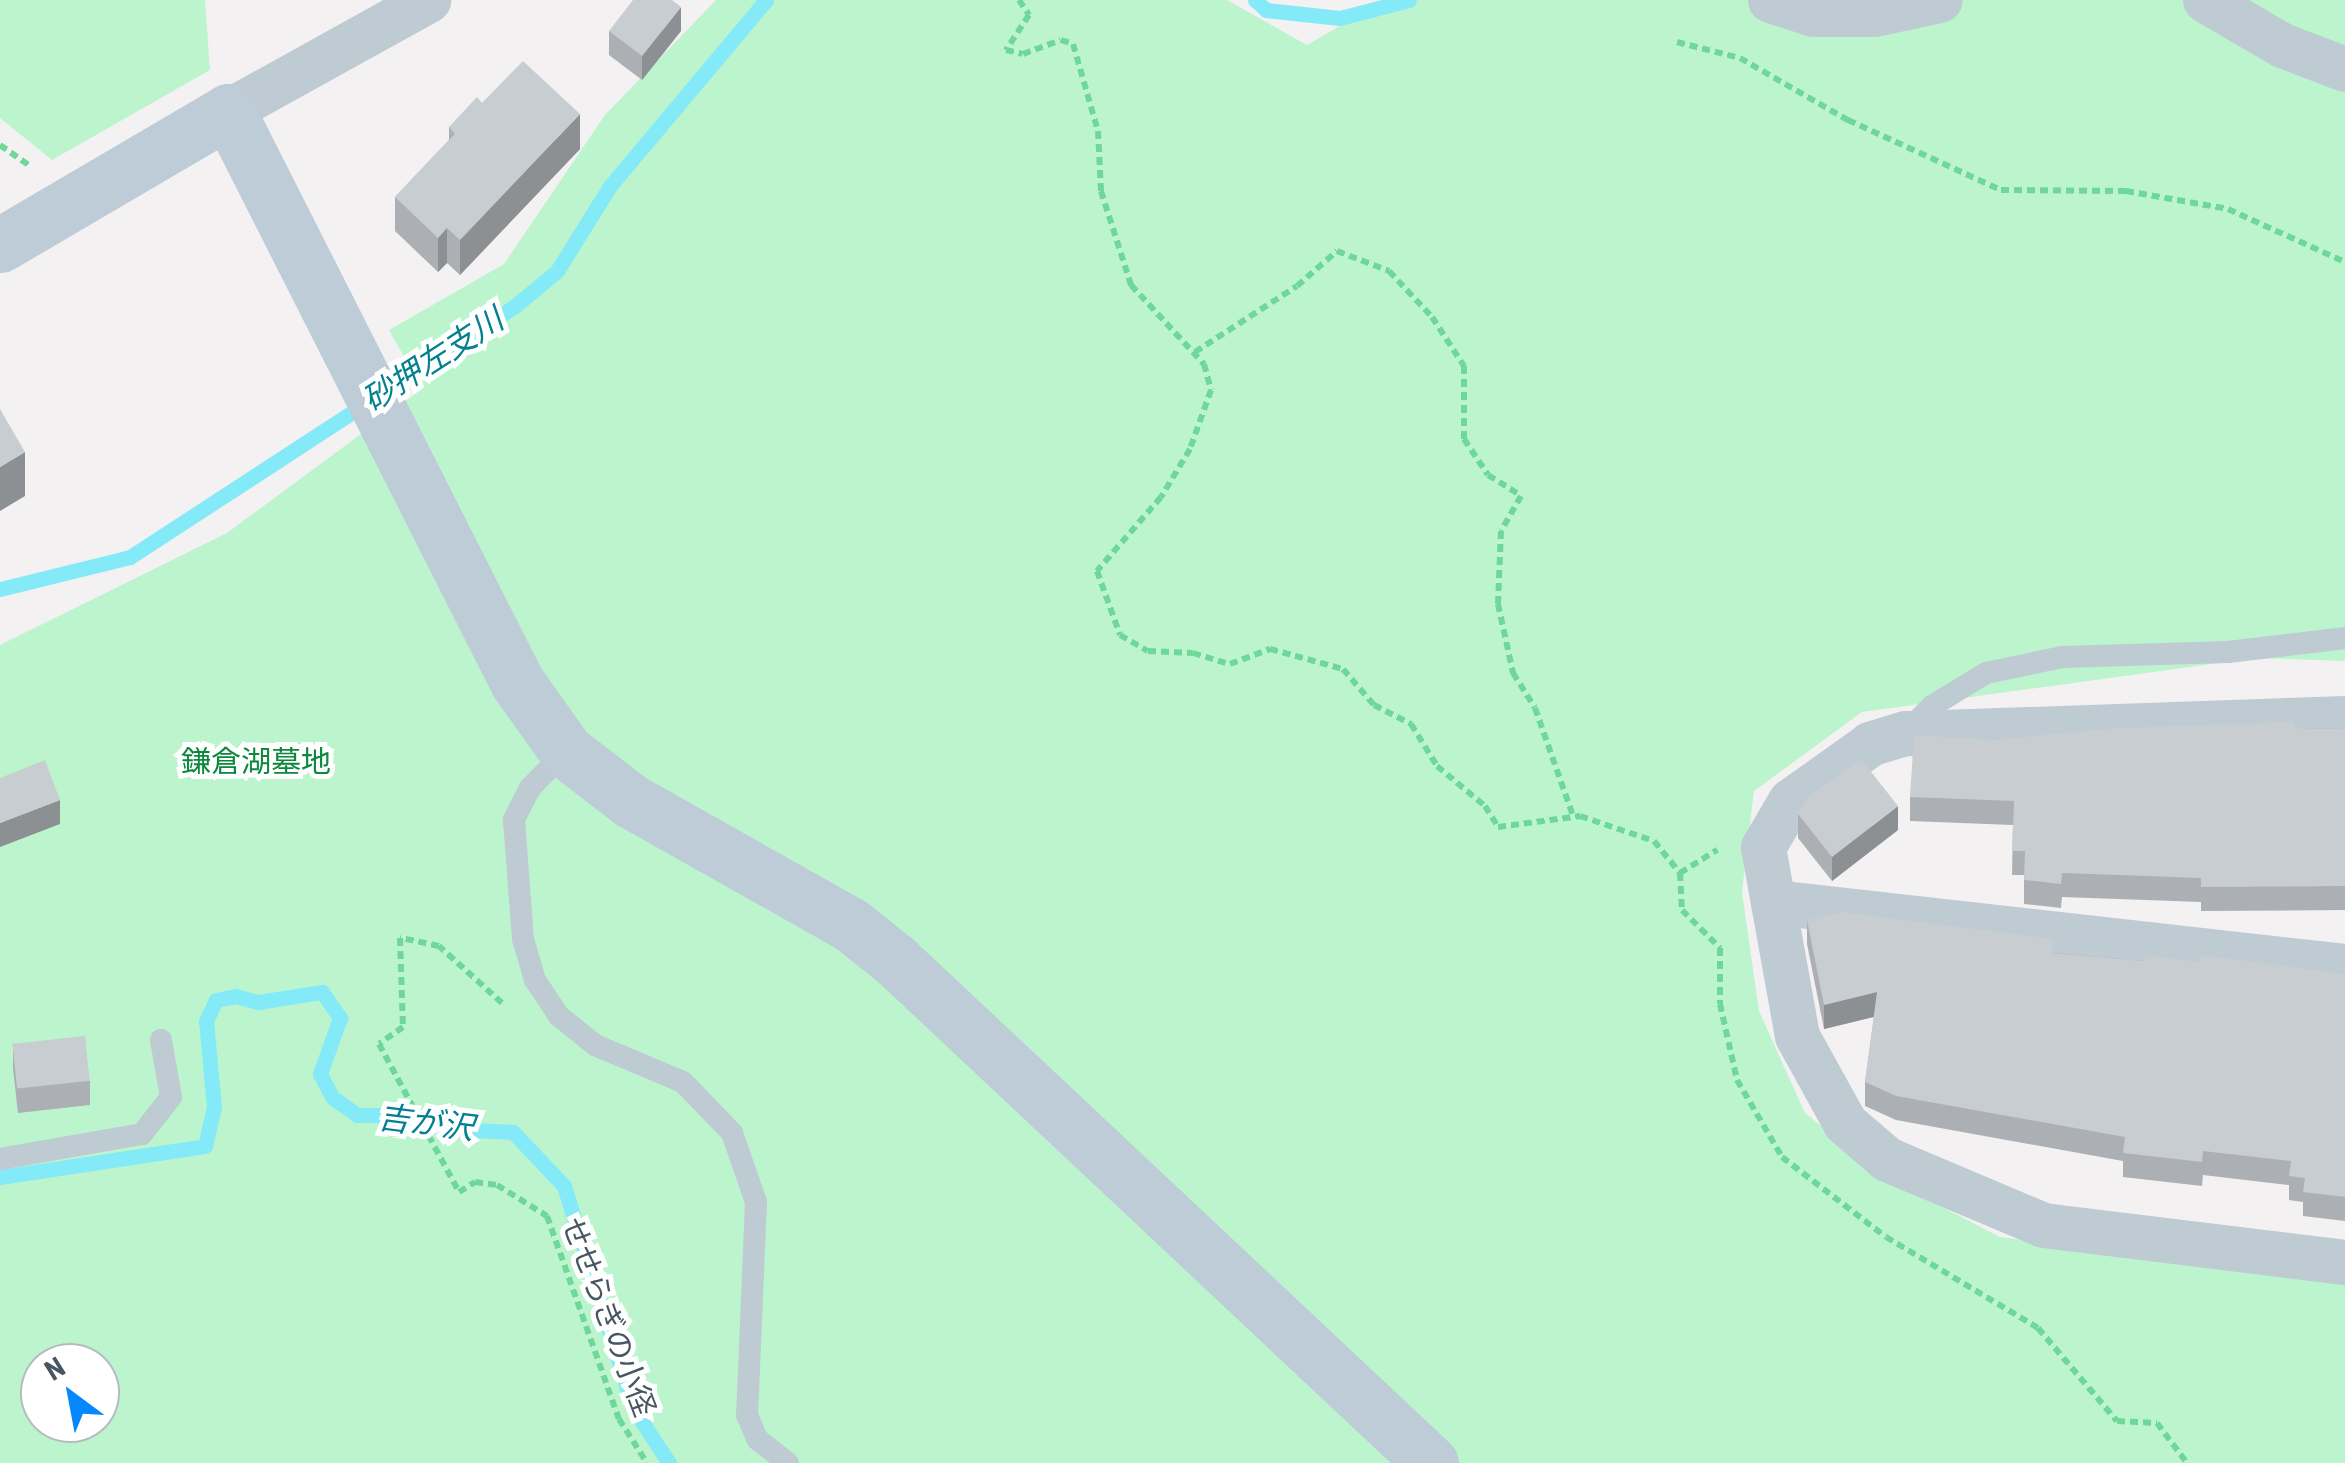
<!DOCTYPE html>
<meta charset="utf-8">
<style>
body{margin:0}
#map{position:relative;width:2345px;height:1463px;overflow:hidden;background:#f4f1f2;font-family:"Roboto Condensed","Noto Sans JP",sans-serif}
div>[style]{position:absolute}
.green>*{inset:0;background:#bcf5cd}
.stream>*{height:15px;margin:-7.5px;padding:0 7.5px;transform-origin:7.5px;border-radius:7.5px;background:#85eaf7}
.path>*{height:6px;margin-top:-3px;transform-origin:0;background:repeating-linear-gradient(90deg,#70d79a 0 8px,transparent 0 13px)}
.lane>*{height:22px;margin:-11px;padding:0 11px;transform-origin:11px;border-radius:11px;background:#becbd2}
.street>*{height:45px;margin:-22.5px;padding:0 22.5px;transform-origin:22.5px;border-radius:22.5px;background:#becbd2}
.secondary>*{height:55px;margin:-27.5px;padding:0 27.5px;transform-origin:27.5px;border-radius:27.5px;background:#bdccd7}
.wall>*{inset:0;background:#acb0b5}
.shaded-wall>*{inset:0;background:#8c9093}
.building>*{inset:0;background:#c8cdd2;transform-origin:0 0}
span{translate:-50% -50%;white-space:nowrap;text-align:center;line-height:1.15;-webkit-text-stroke:10px #fff;paint-order:stroke}
.park-label{font-size:30px;color:#0c883f}
.street-label{font-size:30px;color:#475762}
.water-label{font-size:32px;color:#048190;font-style:italic}
.north{position:absolute;left:20px;top:1343px;width:100px;height:100px;box-sizing:border-box;background:#fff;border:2px solid #b5bcc0;border-radius:50%;rotate:328deg;font-size:28px;font-weight:700;line-height:40px;text-align:center;color:#475762}
.north::after{content:'';display:block;margin:auto;width:35px;height:45px;background:#0488fb;clip-path:polygon(50% 0,100% 100%,50% 72%,0 100%)}
</style>
<div id="map">
<div class="green">
<i style="clip-path:polygon(0 0,205px 0,210px 70px,52px 160px,0 118px)"></i>
<i style="clip-path:polygon(evenodd,716px 0,1227px 0,1307px 45px,1384px 0,2345px 0,2345px 661px,2255px 658px,1862px 712px,1754px 791px,1742px 892px,1759px 1011px,1805px 1113px,1886px 1178px,2000px 1237px,2345px 1282px,2345px 1463px,0 1463px,0 645px,227px 533px,422px 389px,389px 330px,504px 264px,605px 115px,716px 0,40px 1363px,100px 1363px,100px 1423px,40px 1423px,40px 1363px)"></i>
</div>
<div class="stream">
<i style="left:1255px;top:0;width:15px;rotate:42deg"></i>
<i style="left:1266px;top:10px;width:74px;rotate:6.2deg"></i>
<i style="left:1340px;top:18px;width:71px;rotate:-14.6deg"></i>
<i style="left:0;top:589px;width:134px;rotate:-13.8deg"></i>
<i style="left:130px;top:557px;width:460px;rotate:-33.1deg"></i>
<i style="left:515px;top:306px;width:55px;rotate:-39.8deg"></i>
<i style="left:557px;top:271px;width:100px;rotate:-58.1deg"></i>
<i style="left:610px;top:186px;width:243px;rotate:-50deg"></i>
<i style="left:0;top:1177px;width:207px;rotate:-8.6deg"></i>
<i style="left:205px;top:1146px;width:40px;rotate:-77deg"></i>
<i style="left:214px;top:1107px;width:86px;rotate:-95.3deg"></i>
<i style="left:206px;top:1021px;width:23px;rotate:-65deg"></i>
<i style="left:216px;top:1000px;width:19px;rotate:-12deg"></i>
<i style="left:235px;top:996px;width:24px;rotate:15deg"></i>
<i style="left:258px;top:1002px;width:65px;rotate:-8.9deg"></i>
<i style="left:322px;top:992px;width:32px;rotate:55deg"></i>
<i style="left:340px;top:1018px;width:59px;rotate:109.7deg"></i>
<i style="left:320px;top:1074px;width:27px;rotate:62deg"></i>
<i style="left:333px;top:1098px;width:29px;rotate:35deg"></i>
<i style="left:357px;top:1115px;width:50px"></i>
<i style="left:407px;top:1115px;width:47px;rotate:17.3deg"></i>
<i style="left:452px;top:1129px;width:61px;rotate:2.8deg"></i>
<i style="left:513px;top:1132px;width:74px;rotate:46.6deg"></i>
<i style="left:564px;top:1186px;width:232px;rotate:72.7deg"></i>
<i style="left:633px;top:1408px;width:66px;rotate:56.8deg"></i>
</div>
<div class="path">
<i style="left:1019px;top:0;width:18px;rotate:56deg"></i>
<i style="left:1029px;top:15px;width:42px;rotate:123.3deg"></i>
<i style="left:1006px;top:50px;width:17px;rotate:13deg"></i>
<i style="left:1023px;top:54px;width:40px;rotate:-20.2deg"></i>
<i style="left:1061px;top:40px;width:13px;rotate:18deg"></i>
<i style="left:1073px;top:44px;width:91px;rotate:74deg"></i>
<i style="left:1098px;top:131px;width:60px;rotate:87.1deg"></i>
<i style="left:1101px;top:191px;width:99px;rotate:72.3deg"></i>
<i style="left:1131px;top:285px;width:108px;rotate:47.3deg"></i>
<i style="left:1204px;top:364px;width:27px;rotate:75deg"></i>
<i style="left:1211px;top:390px;width:63px;rotate:109.6deg"></i>
<i style="left:1190px;top:449px;width:56px;rotate:121.1deg"></i>
<i style="left:1161px;top:497px;width:98px;rotate:130.9deg"></i>
<i style="left:1097px;top:571px;width:68px;rotate:70.2deg"></i>
<i style="left:1120px;top:635px;width:32px;rotate:30deg"></i>
<i style="left:1148px;top:651px;width:45px;rotate:2.5deg"></i>
<i style="left:1193px;top:653px;width:39px;rotate:17deg"></i>
<i style="left:1230px;top:664px;width:43px;rotate:-20.6deg"></i>
<i style="left:1270px;top:649px;width:76px;rotate:15.3deg"></i>
<i style="left:1343px;top:669px;width:48px;rotate:49.3deg"></i>
<i style="left:1374px;top:705px;width:42px;rotate:27.2deg"></i>
<i style="left:1411px;top:724px;width:49px;rotate:58.2deg"></i>
<i style="left:1437px;top:766px;width:62px;rotate:39.8deg"></i>
<i style="left:1485px;top:806px;width:25px;rotate:58deg"></i>
<i style="left:1498px;top:827px;width:83px;rotate:-7.6deg"></i>
<i style="left:1580px;top:816px;width:78px;rotate:18.7deg"></i>
<i style="left:1654px;top:841px;width:41px;rotate:50.9deg"></i>
<i style="left:1680px;top:873px;width:37px;rotate:87deg"></i>
<i style="left:1682px;top:910px;width:54px;rotate:45deg"></i>
<i style="left:1720px;top:948px;width:56px;rotate:90deg"></i>
<i style="left:1720px;top:1004px;width:78px;rotate:77.4deg"></i>
<i style="left:1737px;top:1080px;width:89px;rotate:59.7deg"></i>
<i style="left:1782px;top:1157px;width:131px;rotate:37.6deg"></i>
<i style="left:1886px;top:1237px;width:177px;rotate:30.9deg"></i>
<i style="left:2038px;top:1328px;width:122px;rotate:49.7deg"></i>
<i style="left:2117px;top:1421px;width:40px;rotate:2.9deg"></i>
<i style="left:2157px;top:1423px;width:50px;rotate:53.1deg"></i>
<i style="left:1677px;top:42px;width:65px;rotate:14.3deg"></i>
<i style="left:1740px;top:58px;width:125px;rotate:29.9deg"></i>
<i style="left:1848px;top:120px;width:168px;rotate:24.6deg"></i>
<i style="left:2001px;top:190px;width:125px;rotate:0.5deg"></i>
<i style="left:2126px;top:191px;width:104px;rotate:10deg"></i>
<i style="left:2228px;top:209px;width:128px;rotate:24.4deg"></i>
<i style="left:0;top:145px;width:38px;rotate:35deg"></i>
<i style="left:1195px;top:352px;width:121px;rotate:-32.9deg"></i>
<i style="left:1297px;top:286px;width:53px;rotate:-41.2deg"></i>
<i style="left:1337px;top:251px;width:56px;rotate:21deg"></i>
<i style="left:1389px;top:271px;width:63px;rotate:46.9deg"></i>
<i style="left:1432px;top:317px;width:59px;rotate:56.9deg"></i>
<i style="left:1464px;top:366px;width:73px;rotate:90deg"></i>
<i style="left:1464px;top:439px;width:43px;rotate:56.3deg"></i>
<i style="left:1488px;top:475px;width:39px;rotate:32deg"></i>
<i style="left:1521px;top:496px;width:40px;rotate:119.7deg"></i>
<i style="left:1501px;top:531px;width:73px;rotate:92.4deg"></i>
<i style="left:1498px;top:604px;width:71px;rotate:77.7deg"></i>
<i style="left:1513px;top:673px;width:41px;rotate:57.8deg"></i>
<i style="left:1535px;top:708px;width:114px;rotate:70.6deg"></i>
<i style="left:1680px;top:873px;width:44px;rotate:-31.9deg"></i>
<i style="left:502px;top:1003px;width:85px;rotate:-137.9deg"></i>
<i style="left:439px;top:946px;width:40px;rotate:-168deg"></i>
<i style="left:400px;top:938px;width:89px;rotate:88.1deg"></i>
<i style="left:403px;top:1027px;width:29px;rotate:145deg"></i>
<i style="left:379px;top:1044px;width:168px;rotate:61.6deg"></i>
<i style="left:459px;top:1192px;width:19px;rotate:-32deg"></i>
<i style="left:475px;top:1182px;width:22px;rotate:8deg"></i>
<i style="left:497px;top:1185px;width:59px;rotate:31.8deg"></i>
<i style="left:547px;top:1216px;width:215px;rotate:70.5deg"></i>
<i style="left:619px;top:1419px;width:52px;rotate:57.5deg"></i>
</div>
<div class="lane">
<i style="left:1907px;top:731px;width:35px;rotate:-45deg"></i>
<i style="left:1932px;top:706px;width:63px;rotate:-31.4deg"></i>
<i style="left:1986px;top:673px;width:78px;rotate:-11.9deg"></i>
<i style="left:2062px;top:657px;width:166px;rotate:-1.7deg"></i>
<i style="left:2228px;top:652px;width:118px;rotate:-6.8deg"></i>
<i style="left:566px;top:751px;width:52px;rotate:134.2deg"></i>
<i style="left:530px;top:788px;width:36px;rotate:117deg"></i>
<i style="left:514px;top:820px;width:119px;rotate:85.7deg"></i>
<i style="left:523px;top:939px;width:43px;rotate:73.7deg"></i>
<i style="left:535px;top:980px;width:43px;rotate:56.3deg"></i>
<i style="left:559px;top:1016px;width:46px;rotate:38.9deg"></i>
<i style="left:595px;top:1045px;width:95px;rotate:22.8deg"></i>
<i style="left:683px;top:1082px;width:71px;rotate:46.1deg"></i>
<i style="left:732px;top:1133px;width:73px;rotate:70.8deg"></i>
<i style="left:756px;top:1202px;width:213px;rotate:92.4deg"></i>
<i style="left:747px;top:1415px;width:26px;rotate:67deg"></i>
<i style="left:757px;top:1439px;width:39px;rotate:38deg"></i>
<i style="left:0;top:1159px;width:144px;rotate:-10deg"></i>
<i style="left:142px;top:1134px;width:47px;rotate:-51.9deg"></i>
<i style="left:171px;top:1097px;width:58px;rotate:-100deg"></i>
</div>
<div class="street">
<i style="left:1770px;top:0;width:45px;rotate:18deg"></i>
<i style="left:1813px;top:14px;width:61px"></i>
<i style="left:1874px;top:14px;width:67px;rotate:-12deg"></i>
<i style="left:2205px;top:0;width:89px;rotate:30.3deg"></i>
<i style="left:2282px;top:45px;width:67px;rotate:20.9deg"></i>
<i style="left:228px;top:111px;width:229px;rotate:-29deg"></i>
<i style="left:2345px;top:718px;width:440px;rotate:178deg"></i>
<i style="left:1905px;top:733px;width:37px;rotate:163deg"></i>
<i style="left:1870px;top:744px;width:98px;rotate:144.5deg"></i>
<i style="left:1790px;top:801px;width:53px;rotate:120.4deg"></i>
<i style="left:1763px;top:847px;width:192px;rotate:79.8deg"></i>
<i style="left:1797px;top:1036px;width:99px;rotate:61.1deg"></i>
<i style="left:1845px;top:1123px;width:55px;rotate:40.6deg"></i>
<i style="left:1887px;top:1159px;width:169px;rotate:22.9deg"></i>
<i style="left:2043px;top:1225px;width:304px;rotate:7deg"></i>
<i style="left:1773px;top:902px;width:576px;rotate:6.38deg"></i>
</div>
<div class="secondary">
<i style="left:0;top:245px;width:264px;rotate:-30.4deg"></i>
<i style="left:228px;top:111px;width:640px;rotate:63.15deg"></i>
<i style="left:517px;top:682px;width:85px;rotate:54.6deg"></i>
<i style="left:566px;top:751px;width:82px;rotate:37.6deg"></i>
<i style="left:631px;top:801px;width:253px;rotate:29.4deg"></i>
<i style="left:851px;top:925px;width:56px;rotate:38.5deg"></i>
<i style="left:895px;top:960px;width:735px;rotate:43.18deg"></i>
</div>
<div class="wall">
<i style="clip-path:polygon(609px 31px,681px 31px,642px 80px,609px 55px)"></i>
<i style="clip-path:polygon(482px 103px,580px 149px,460px 275px,447px 263px,438px 272px,395px 231px,395px 197px,449px 140px,449px 127px)"></i>
<i style="clip-path:polygon(2295px 728px,2345px 729px,2345px 910px,2201px 911px,2201px 902px,2062px 897px,2061px 908px,2024px 904px,2024px 875px,2012px 875px,2013px 825px,1910px 821px,1910px 797px,1992px 740px)"></i>
<i style="clip-path:polygon(1798px 814px,1898px 830px,1832px 881px,1798px 838px)"></i>
<i style="clip-path:polygon(1807px 920px,2054px 953px,2144px 961px,2200px 962px,2345px 974px,2345px 1221px,2303px 1216px,2303px 1202px,2289px 1200px,2289px 1185px,2203px 1175px,2202px 1186px,2123px 1177px,2123px 1161px,1896px 1120px,1865px 1106px,1865px 1082px,1874px 1017px,1824px 1029px,1807px 944px)"></i>
<i style="clip-path:polygon(13px 1045px,90px 1081px,90px 1105px,18px 1113px,13px 1069px)"></i>
</div>
<div class="shaded-wall">
<i style="clip-path:polygon(681px 7px,681px 31px,642px 80px,642px 56px)"></i>
<i style="clip-path:polygon(580px 114px,580px 149px,460px 275px,460px 240px)"></i>
<i style="clip-path:polygon(447px 228px,447px 263px,438px 272px,438px 238px)"></i>
<i style="clip-path:polygon(25px 452px,25px 496px,0 511px,0 467px)"></i>
<i style="clip-path:polygon(60px 800px,60px 824px,0 847px,0 823px)"></i>
<i style="clip-path:polygon(1898px 806px,1898px 830px,1832px 881px,1832px 857px)"></i>
<i style="clip-path:polygon(1877px 992px,1877px 1016px,1824px 1029px,1824px 1005px)"></i>
</div>
<div class="building">
<i style="clip-path:polygon(633px 0,672px 0,681px 7px,642px 56px,609px 31px)"></i>
<i style="clip-path:polygon(523px 61px,580px 114px,460px 240px,447px 228px,438px 238px,395px 197px,455px 134px,449px 127px,477px 97px,482px 103px)"></i>
<i style="clip-path:polygon(0 409px,25px 452px,0 467px)"></i>
<i style="clip-path:polygon(2294px 722px,2295px 728px,2345px 729px,2345px 886px,2201px 887px,2201px 878px,2062px 873px,2061px 884px,2024px 880px,2025px 851px,2012px 851px,2014px 801px,1910px 797px,1914px 735px,1992px 740px,2118px 728px)"></i>
<i style="clip-path:polygon(1861px 759px,1898px 806px,1832px 857px,1798px 814px,1808px 797px)"></i>
<i style="clip-path:polygon(45px 760px,60px 800px,0 823px,0 778px)"></i>
<i style="clip-path:polygon(1842px 912px,2054px 939px,2052px 953px,2144px 961px,2145px 955px,2200px 962px,2200px 955px,2345px 974px,2345px 1197px,2303px 1192px,2305px 1178px,2289px 1176px,2291px 1161px,2203px 1151px,2202px 1162px,2123px 1153px,2125px 1137px,1896px 1096px,1865px 1082px,1877px 992px,1824px 1005px,1807px 920px)"></i>
<i style="left:85px;top:1036px;width:45px;height:73px;rotate:84deg"></i>
</div>
<div class="park-label">
<span style="left:256px;top:762px">鎌倉湖墓地</span>
</div>
<div class="street-label">
<span style="left:608px;top:1317px;rotate:69deg">せせらぎの小径</span>
</div>
<div class="water-label">
<span style="left:433px;top:360px;rotate:-33deg">砂押左支川</span>
<span style="left:426px;top:1123px;rotate:7deg">吉が沢</span>
</div>
<div class="north">N</div>
</div>
